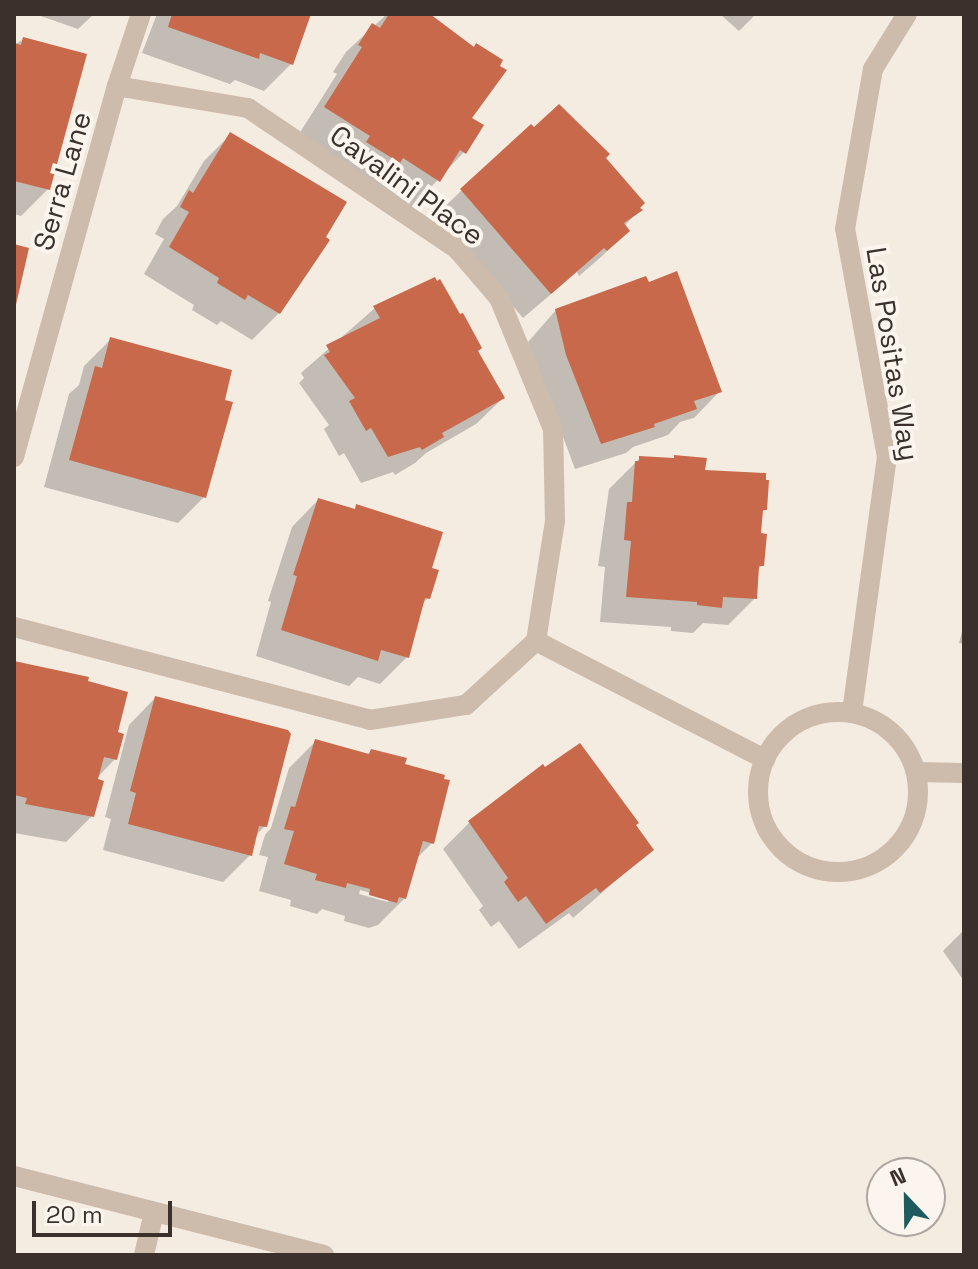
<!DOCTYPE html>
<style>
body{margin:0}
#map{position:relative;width:978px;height:1269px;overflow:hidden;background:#f4ebe1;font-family:"Space Grotesk",sans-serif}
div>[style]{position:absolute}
.shadow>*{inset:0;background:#0003}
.building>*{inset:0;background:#c8694b}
.minor>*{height:20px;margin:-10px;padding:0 10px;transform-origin:10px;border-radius:10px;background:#cdbbac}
.minor>.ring{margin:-10px;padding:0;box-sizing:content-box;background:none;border:20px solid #cdbbac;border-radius:50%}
span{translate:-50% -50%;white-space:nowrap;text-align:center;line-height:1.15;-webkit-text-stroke:8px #fbf5ee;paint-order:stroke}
.street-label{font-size:28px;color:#3b302b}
.frame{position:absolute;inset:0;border:16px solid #3b302b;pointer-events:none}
.north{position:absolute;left:866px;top:1157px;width:80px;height:80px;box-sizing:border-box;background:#fbf5ee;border:2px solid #aea6a0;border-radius:50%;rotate:338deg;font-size:22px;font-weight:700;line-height:32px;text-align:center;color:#3b302b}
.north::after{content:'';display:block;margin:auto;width:28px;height:36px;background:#1f5a5e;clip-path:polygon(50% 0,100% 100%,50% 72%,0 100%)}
.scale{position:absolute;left:32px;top:1201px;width:140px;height:36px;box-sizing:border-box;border:4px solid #3b302b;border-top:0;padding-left:10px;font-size:24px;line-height:28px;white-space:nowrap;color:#3b302b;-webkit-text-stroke:6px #fbf5ee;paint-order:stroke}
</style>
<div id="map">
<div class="shadow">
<i style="clip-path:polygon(35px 14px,94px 14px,78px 29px)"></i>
<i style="clip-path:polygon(157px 14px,310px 14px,291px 64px,264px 91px,235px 80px,230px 84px,142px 53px)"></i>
<i style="clip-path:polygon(387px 14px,428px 14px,470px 119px,464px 152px,412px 207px,299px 134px,337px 74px,333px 72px,346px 52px)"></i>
<i style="clip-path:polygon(720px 14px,756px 14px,739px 31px)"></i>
<i style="clip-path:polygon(24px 39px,48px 189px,21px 216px,14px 214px,14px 45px)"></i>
<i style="clip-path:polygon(230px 135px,323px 238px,279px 313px,252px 340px,221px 321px,217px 325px,192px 310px,194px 305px,144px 274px,164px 239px,155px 234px,163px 219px,177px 206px,204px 161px)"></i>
<i style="clip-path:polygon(603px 158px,640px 210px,624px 226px,628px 231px,601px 257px,579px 276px,577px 272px,523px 318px,435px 216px,462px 190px)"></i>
<i style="clip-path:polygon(401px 293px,476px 351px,503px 398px,476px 424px,426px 453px,415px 463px,395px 475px,393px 472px,361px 483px,344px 453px,339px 456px,324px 429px,329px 425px,299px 383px,304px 378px,301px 373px,375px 308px)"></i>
<i style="clip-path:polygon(556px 310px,720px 391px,694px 418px,680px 422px,668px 435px,633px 447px,626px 453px,575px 469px,528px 342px)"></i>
<i style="clip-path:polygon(111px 339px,204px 497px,178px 523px,44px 487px,69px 394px,79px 385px,84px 366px)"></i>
<i style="clip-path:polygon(640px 458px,703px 472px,765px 509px,760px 514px,762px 565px,757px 571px,755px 598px,728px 625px,703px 623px,693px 633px,671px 631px,671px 627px,600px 622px,605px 567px,598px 566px,609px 489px)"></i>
<i style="clip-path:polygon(318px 500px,353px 510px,357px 507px,430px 569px,428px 598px,421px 605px,407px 657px,380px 684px,358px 677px,349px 686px,256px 656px,271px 602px,268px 601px,292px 527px)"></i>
<i style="clip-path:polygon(964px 624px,964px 644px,959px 643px)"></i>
<i style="clip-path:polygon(14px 662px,115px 733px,115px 759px,95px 780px,92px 816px,66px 842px,14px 833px)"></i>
<i style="clip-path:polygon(155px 698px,265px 826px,254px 837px,250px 855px,223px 882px,103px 850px,111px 819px,105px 817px,129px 725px)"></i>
<i style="clip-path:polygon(evenodd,315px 742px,366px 756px,371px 751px,403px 765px,432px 843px,415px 860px,405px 898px,378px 925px,369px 928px,344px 921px,345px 916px,322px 909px,317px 914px,290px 906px,291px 900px,259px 891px,268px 857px,259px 855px,265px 835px,271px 828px,289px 768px,315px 742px,360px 890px,388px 898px,388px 902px,359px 894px,360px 890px)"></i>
<i style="clip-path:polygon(542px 767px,634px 825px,651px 850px,573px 918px,569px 913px,519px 949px,499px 921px,491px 927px,479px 910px,483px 906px,443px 849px,469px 823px)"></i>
<i style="clip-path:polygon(964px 930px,964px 981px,943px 951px)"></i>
</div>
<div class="building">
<i style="clip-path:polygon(172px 14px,311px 14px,293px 65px,260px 53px,259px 59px,168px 27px)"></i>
<i style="clip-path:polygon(389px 14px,430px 14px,474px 47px,476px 43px,503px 60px,500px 66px,507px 70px,472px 118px,484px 125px,466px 154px,460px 150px,440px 182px,403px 158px,400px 163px,366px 142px,370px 136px,324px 107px,362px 47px,358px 45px,372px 23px,380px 28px)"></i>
<i style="clip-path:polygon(23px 37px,87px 54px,50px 190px,14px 181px,14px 43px,21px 45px)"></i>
<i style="clip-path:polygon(559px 104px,610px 154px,606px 158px,645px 203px,640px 208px,643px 210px,624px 223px,630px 231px,607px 251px,604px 248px,551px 294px,460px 189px,531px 124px,534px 127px)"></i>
<i style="clip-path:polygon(230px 132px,347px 202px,326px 237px,330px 240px,280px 314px,248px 295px,245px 300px,217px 283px,219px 278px,169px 247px,189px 212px,180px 207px,189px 190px,193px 193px)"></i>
<i style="clip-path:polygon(14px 244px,29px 248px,15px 309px,14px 309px)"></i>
<i style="clip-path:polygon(677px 271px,722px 392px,694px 401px,697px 409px,654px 424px,655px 427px,601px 444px,566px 355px,555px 309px,646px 276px,649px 282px)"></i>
<i style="clip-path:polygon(435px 277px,437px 281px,440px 279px,460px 314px,463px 313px,482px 348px,478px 351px,505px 398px,442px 433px,444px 437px,422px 450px,420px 447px,388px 457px,371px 428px,366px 431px,349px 401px,355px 398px,324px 355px,330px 352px,326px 345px,380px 318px,373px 306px)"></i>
<i style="clip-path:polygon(110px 337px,232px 370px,225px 400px,233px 402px,206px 498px,69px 460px,95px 366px,102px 368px)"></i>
<i style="clip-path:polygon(674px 455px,707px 458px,705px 470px,766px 473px,766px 480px,769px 480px,767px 510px,763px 510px,761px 533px,767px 534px,764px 566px,759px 566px,757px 599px,723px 597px,722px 608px,697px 605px,697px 602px,626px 597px,631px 541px,624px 540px,627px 502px,632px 502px,635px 461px,639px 461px,639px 456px,674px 458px)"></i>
<i style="clip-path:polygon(318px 498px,355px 509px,356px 504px,443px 532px,432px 568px,439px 570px,430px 599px,425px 598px,409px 658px,381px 650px,378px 661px,281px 630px,297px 576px,293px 575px)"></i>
<i style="clip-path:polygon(14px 661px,89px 677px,88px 681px,128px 692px,118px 732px,124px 734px,117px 760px,104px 757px,98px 779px,104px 781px,94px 817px,25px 804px,27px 798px,14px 795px)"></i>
<i style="clip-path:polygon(155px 696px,288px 730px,291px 734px,267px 827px,259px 826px,252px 856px,128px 824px,136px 793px,130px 791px)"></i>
<i style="clip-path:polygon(315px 739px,369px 754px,371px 749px,407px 758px,405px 764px,445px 775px,444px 779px,450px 780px,434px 844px,423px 841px,406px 899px,399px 897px,397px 903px,369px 895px,370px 889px,347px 883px,346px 888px,315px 880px,317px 874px,284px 864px,294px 831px,284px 829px,291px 806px,295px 807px)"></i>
<i style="clip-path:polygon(580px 743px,639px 823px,636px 825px,654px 850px,600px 893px,596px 888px,546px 924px,526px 896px,518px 902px,504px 882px,508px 878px,468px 821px,543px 764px,545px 767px)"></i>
</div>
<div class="minor">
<i style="left:14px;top:457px;width:385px;rotate:-74.5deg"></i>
<i style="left:117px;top:86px;width:76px;rotate:-71.6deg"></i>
<i style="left:14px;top:627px;width:368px;rotate:14.6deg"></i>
<i style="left:370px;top:720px;width:97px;rotate:-8.9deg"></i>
<i style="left:466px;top:705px;width:95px;rotate:-42.4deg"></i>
<i style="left:536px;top:641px;width:121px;rotate:-81deg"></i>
<i style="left:555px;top:521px;width:92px;rotate:-91.2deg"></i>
<i style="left:553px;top:429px;width:142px;rotate:-112.4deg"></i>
<i style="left:499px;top:298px;width:65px;rotate:-130.6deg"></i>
<i style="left:457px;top:249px;width:252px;rotate:-146deg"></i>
<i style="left:248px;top:108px;width:133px;rotate:-170.5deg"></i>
<i style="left:536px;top:641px;width:258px;rotate:27.3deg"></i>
<i style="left:852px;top:712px;width:257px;rotate:-82.2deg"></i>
<i style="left:887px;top:457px;width:232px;rotate:-100.4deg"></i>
<i style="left:845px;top:229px;width:162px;rotate:-80.1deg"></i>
<i style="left:873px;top:69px;width:65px;rotate:-58.3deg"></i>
<i class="ring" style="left:758px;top:712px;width:140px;height:140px"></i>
<i style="left:917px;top:772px;width:47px;rotate:1.2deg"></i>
<i style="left:14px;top:1176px;width:320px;rotate:14.3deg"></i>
<i style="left:144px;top:1255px;width:44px;rotate:-76.9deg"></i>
</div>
<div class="street-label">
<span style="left:62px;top:181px;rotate:-74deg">Serra Lane</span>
<span style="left:407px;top:185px;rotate:36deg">Cavalini Place</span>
<span style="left:893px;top:354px;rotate:81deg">Las Positas Way</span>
</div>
<div class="frame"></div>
<div class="north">N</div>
<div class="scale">20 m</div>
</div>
